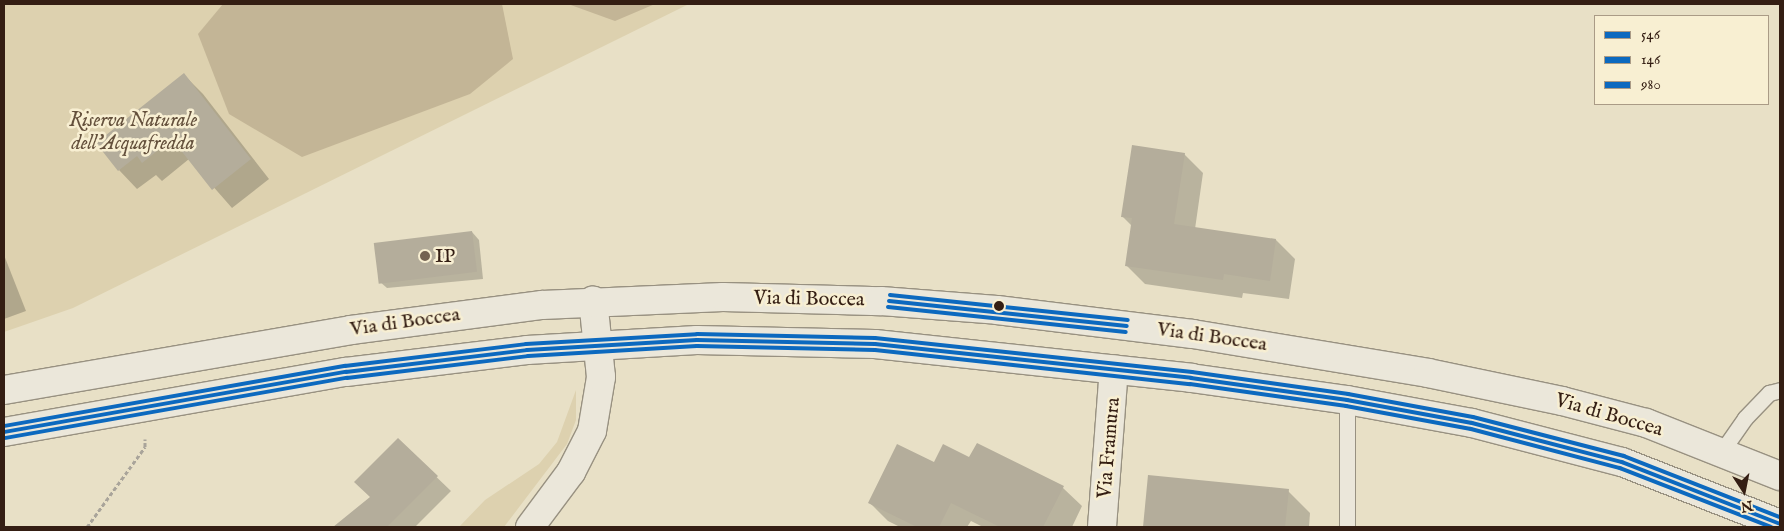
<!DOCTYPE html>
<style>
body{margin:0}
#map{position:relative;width:1784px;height:531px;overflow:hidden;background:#e8e0c6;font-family:"IM FELL English",serif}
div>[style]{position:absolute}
.green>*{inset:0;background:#ddd1af}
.water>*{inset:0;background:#c3b596}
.shadow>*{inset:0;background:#0003}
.building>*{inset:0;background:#b4ad9b;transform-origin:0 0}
.path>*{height:3px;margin-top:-1.5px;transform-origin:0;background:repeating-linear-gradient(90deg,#a9a49a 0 4px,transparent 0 6.5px)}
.roads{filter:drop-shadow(1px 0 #989181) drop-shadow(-1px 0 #989181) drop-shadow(0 1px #989181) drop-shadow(0 -1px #989181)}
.lane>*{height:15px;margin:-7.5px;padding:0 7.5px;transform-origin:7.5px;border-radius:7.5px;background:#ebe7da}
.street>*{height:28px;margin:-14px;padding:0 14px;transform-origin:14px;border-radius:14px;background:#ebe7da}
.secondary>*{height:28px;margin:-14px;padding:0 14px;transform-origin:14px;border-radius:14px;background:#ebe7da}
.bus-1>*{height:4px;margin:-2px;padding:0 2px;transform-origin:2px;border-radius:2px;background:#0c69bf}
.bus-2>*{height:4px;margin:-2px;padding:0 2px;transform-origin:2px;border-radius:2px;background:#0c69bf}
.bus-3>*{height:4px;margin:-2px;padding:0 2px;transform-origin:2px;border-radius:2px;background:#0c69bf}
.dots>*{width:14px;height:14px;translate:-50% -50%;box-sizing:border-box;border:2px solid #f8efd2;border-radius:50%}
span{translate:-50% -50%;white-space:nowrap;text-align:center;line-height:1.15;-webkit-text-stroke:5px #f8efd2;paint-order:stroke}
.park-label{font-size:20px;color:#64503c;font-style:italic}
.poi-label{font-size:20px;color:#341e13}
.left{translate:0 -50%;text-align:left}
.street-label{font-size:20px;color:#341e13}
.frame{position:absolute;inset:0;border:5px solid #341e13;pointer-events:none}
.legend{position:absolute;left:1594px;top:15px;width:175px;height:90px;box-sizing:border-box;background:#f8efd2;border:1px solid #aa9b86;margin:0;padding:6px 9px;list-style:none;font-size:15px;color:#341e13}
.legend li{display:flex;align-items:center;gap:10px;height:25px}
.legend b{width:25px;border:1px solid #aa9b86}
.north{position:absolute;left:1719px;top:466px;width:50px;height:50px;-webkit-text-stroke:4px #f8efd2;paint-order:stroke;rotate:169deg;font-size:14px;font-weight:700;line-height:20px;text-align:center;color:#341e13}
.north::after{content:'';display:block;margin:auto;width:18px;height:22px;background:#341e13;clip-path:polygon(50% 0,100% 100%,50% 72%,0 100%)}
</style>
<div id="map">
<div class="green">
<i style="clip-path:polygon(4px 4px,689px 4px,73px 308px,4px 332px)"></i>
<i style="clip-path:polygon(576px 390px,576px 420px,567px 444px,504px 527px,459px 527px,485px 500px,539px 464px,557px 442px)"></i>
</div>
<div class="water">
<i style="clip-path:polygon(223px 4px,502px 4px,513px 59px,470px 94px,302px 157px,229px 114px,198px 34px)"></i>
<i style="clip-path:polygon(568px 4px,655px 4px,615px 21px)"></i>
</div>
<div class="shadow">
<i style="clip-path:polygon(184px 75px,203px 94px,269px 179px,232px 208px,189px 159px,162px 181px,156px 175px,137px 189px,119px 170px)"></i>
<i style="clip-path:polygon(1184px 154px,1203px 173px,1195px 229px,1276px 240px,1295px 259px,1289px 299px,1243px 293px,1242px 298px,1145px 284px,1126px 265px,1132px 226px,1122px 216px)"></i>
<i style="clip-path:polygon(472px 232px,479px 240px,483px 279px,387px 288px,379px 281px)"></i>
<i style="clip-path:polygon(4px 255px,26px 311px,4px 319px)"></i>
<i style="clip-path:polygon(398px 440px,451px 491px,415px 527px,335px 527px,371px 498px)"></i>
<i style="clip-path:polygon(977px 444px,1063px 488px,1082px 506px,1072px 527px,983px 527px,971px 521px,967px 527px,900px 527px,888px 521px,869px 502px,934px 464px,970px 459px)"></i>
<i style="clip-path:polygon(1150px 476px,1288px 491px,1310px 513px,1309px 527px,1144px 527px)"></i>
</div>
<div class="building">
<i style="clip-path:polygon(184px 73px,251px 159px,212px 190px,172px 139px,142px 163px,137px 156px,118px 171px,96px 143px)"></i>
<i style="clip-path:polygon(1132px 145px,1185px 153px,1174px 224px,1276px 239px,1270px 281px,1224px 274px,1223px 280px,1125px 266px,1132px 218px,1121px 217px)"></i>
<i style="left:472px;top:231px;width:41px;height:99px;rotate:83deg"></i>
<i style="clip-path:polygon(398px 438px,438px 476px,387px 527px,333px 527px,370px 497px,354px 482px)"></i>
<i style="clip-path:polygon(977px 443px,1064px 486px,1043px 527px,1000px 527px,951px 503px,939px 527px,917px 527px,868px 503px,897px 444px,934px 462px,943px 444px,969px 457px)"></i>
<i style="clip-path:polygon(1148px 475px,1289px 489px,1285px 527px,1143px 527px)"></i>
</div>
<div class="path">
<i style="left:87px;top:527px;width:99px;rotate:-54.1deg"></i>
<i style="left:145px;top:447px;width:8px;rotate:-90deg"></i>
</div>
<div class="roads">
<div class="lane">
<i style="left:1722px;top:451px;width:40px;rotate:-55.1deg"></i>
<i style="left:1745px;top:418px;width:35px;rotate:-46deg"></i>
<i style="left:1769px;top:393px;width:11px;rotate:-15deg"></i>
<i style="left:1347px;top:527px;width:127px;rotate:-90deg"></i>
</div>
<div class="street">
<i style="left:530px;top:527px;width:69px;rotate:-53.3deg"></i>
<i style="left:571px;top:472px;width:46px;rotate:-62.9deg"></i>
<i style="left:592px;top:431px;width:55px;rotate:-80.5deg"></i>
<i style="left:601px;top:377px;width:77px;rotate:-95.9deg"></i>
<i style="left:1102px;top:527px;width:158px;rotate:-85.7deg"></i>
</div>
<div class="secondary">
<i style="left:4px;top:390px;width:352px;rotate:-9.8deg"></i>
<i style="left:351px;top:330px;width:193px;rotate:-7.5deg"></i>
<i style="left:542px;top:305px;width:181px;rotate:-2.5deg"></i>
<i style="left:723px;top:297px;width:158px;rotate:1.5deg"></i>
<i style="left:881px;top:301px;width:116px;rotate:4.4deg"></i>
<i style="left:997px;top:310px;width:197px;rotate:7deg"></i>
<i style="left:1193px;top:334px;width:238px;rotate:9.4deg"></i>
<i style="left:1428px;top:373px;width:137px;rotate:11.8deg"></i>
<i style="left:1562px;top:401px;width:87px;rotate:14.7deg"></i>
<i style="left:1646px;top:423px;width:144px;rotate:21.6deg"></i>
<i style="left:4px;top:432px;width:347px;rotate:-10deg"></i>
<i style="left:346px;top:372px;width:182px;rotate:-6.9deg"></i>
<i style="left:527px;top:350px;width:170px;rotate:-3.4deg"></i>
<i style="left:697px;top:340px;width:178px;rotate:1.3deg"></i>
<i style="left:875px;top:344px;width:318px;rotate:6.1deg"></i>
<i style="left:1191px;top:378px;width:158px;rotate:8deg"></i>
<i style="left:1347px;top:400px;width:127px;rotate:10.4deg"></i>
<i style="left:1472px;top:423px;width:155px;rotate:14.6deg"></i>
<i style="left:1622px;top:462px;width:170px;rotate:21.4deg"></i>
</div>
</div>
<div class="bus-1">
<i style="left:889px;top:301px;width:239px;rotate:6deg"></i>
<i style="left:4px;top:432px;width:347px;rotate:-10deg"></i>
<i style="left:346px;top:372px;width:182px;rotate:-6.9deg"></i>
<i style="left:527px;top:350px;width:170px;rotate:-3.4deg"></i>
<i style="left:697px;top:340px;width:178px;rotate:1.3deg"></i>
<i style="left:875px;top:344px;width:318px;rotate:6.1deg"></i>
<i style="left:1191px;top:378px;width:158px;rotate:8deg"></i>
<i style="left:1347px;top:400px;width:127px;rotate:10.4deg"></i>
<i style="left:1472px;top:423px;width:155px;rotate:14.6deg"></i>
<i style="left:1622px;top:462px;width:170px;rotate:21.4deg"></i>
</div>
<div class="bus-2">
<i style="left:888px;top:307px;width:239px;rotate:6deg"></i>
<i style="left:5px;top:438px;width:347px;rotate:-10deg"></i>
<i style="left:347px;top:378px;width:182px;rotate:-6.9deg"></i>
<i style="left:528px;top:356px;width:169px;rotate:-3.4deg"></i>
<i style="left:697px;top:346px;width:178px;rotate:1.3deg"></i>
<i style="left:875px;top:350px;width:317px;rotate:6.2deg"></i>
<i style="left:1190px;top:384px;width:158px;rotate:8deg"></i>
<i style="left:1346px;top:406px;width:127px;rotate:10.4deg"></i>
<i style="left:1471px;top:429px;width:154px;rotate:14.7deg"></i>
<i style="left:1620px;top:468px;width:162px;rotate:21.3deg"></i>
</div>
<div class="bus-3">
<i style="left:890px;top:295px;width:239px;rotate:6deg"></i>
<i style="left:4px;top:426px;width:346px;rotate:-10deg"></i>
<i style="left:345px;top:366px;width:182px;rotate:-6.9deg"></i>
<i style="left:526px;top:344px;width:171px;rotate:-3.3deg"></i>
<i style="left:697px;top:334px;width:178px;rotate:1.3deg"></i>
<i style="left:875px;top:338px;width:319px;rotate:6.1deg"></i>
<i style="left:1192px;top:372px;width:158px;rotate:8deg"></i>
<i style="left:1348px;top:394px;width:127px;rotate:10.4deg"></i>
<i style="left:1473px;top:417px;width:156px;rotate:14.5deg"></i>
<i style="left:1624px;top:456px;width:168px;rotate:21.4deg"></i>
</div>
<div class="dots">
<i style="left:425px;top:256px;background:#736252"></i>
<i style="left:999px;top:306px;background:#341e13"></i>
</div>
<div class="park-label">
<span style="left:133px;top:132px">Riserva Naturale<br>dell'Acquafredda</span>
</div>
<div class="poi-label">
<span class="left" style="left:435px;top:256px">IP</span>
</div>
<div class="street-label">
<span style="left:809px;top:299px;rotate:1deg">Via di Boccea</span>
<span style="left:405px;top:322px;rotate:-8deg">Via di Boccea</span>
<span style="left:1212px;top:337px;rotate:8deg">Via di Boccea</span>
<span style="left:1609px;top:415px;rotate:16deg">Via di Boccea</span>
<span style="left:1109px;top:448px;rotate:-85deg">Via Framura</span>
</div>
<div class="frame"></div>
<ul class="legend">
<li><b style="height:6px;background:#0c69bf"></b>546</li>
<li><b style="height:6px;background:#0c69bf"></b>146</li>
<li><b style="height:6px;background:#0c69bf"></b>980</li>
</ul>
<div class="north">N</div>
</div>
